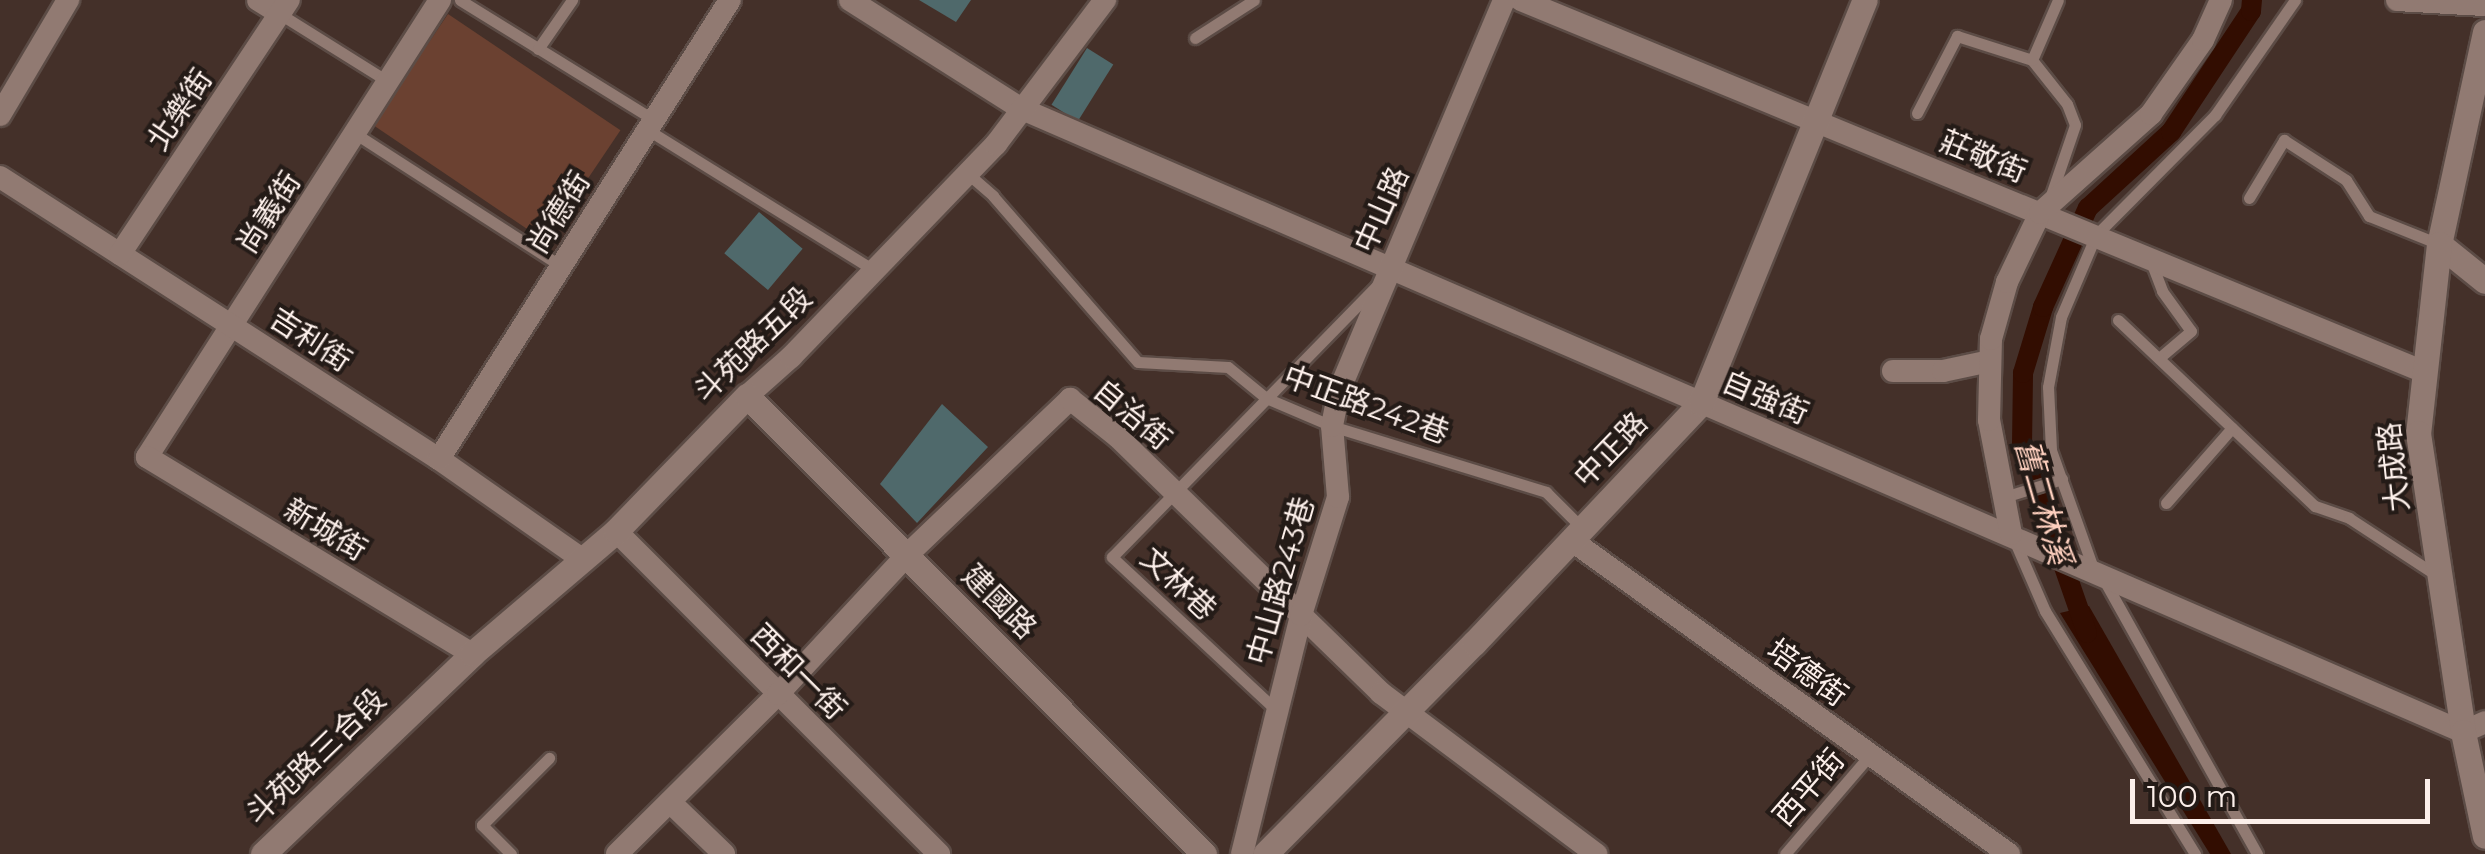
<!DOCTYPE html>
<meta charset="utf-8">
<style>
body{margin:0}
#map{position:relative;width:2485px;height:854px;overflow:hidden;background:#443029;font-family:Montserrat,"Noto Sans TC",sans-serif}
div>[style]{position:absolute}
.green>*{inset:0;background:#6b4131;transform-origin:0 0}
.water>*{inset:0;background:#320d01}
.canal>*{height:20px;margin:-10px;padding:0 10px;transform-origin:10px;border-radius:10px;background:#320d01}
.building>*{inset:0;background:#4f696b;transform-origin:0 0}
.roads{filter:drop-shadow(2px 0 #5c4c46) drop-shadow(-2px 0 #5c4c46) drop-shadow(0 2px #5c4c46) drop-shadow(0 -2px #5c4c46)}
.service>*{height:11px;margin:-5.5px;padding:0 5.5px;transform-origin:5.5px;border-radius:5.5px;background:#917a72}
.minor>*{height:22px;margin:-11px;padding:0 11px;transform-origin:11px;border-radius:11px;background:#917a72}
.tertiary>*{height:25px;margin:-12.5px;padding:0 12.5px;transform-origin:12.5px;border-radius:12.5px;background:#917a72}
.secondary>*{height:25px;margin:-12.5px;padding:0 12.5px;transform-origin:12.5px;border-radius:12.5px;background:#917a72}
span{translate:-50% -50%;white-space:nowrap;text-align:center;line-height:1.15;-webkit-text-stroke:8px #241b17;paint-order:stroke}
.street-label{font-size:30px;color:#fcefea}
.water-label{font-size:32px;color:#fdcfbe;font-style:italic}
.scale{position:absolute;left:2130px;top:779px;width:300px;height:45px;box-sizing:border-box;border:5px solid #fcefea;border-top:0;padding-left:12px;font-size:30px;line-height:35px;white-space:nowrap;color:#fcefea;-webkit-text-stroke:8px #241b17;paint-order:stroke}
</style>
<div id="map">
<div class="green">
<i style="left:448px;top:14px;width:208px;height:134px;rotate:34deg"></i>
</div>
<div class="water">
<i style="clip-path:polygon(2089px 606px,2231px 854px,2210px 854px,2060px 613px)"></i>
</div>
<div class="canal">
<i style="left:2087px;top:633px;width:198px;rotate:-109.2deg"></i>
<i style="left:2022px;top:446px;width:73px;rotate:-89.2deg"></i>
<i style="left:2023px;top:373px;width:69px;rotate:-73.1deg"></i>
<i style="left:2043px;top:307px;width:109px;rotate:-65.6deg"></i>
<i style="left:2088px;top:208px;width:113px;rotate:-42.5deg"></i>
<i style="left:2171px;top:132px;width:145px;rotate:-56.5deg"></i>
<i style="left:2251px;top:11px;width:11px;rotate:-85deg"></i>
</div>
<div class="building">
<i style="clip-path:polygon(919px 0,971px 0,956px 22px)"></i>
<i style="left:1087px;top:48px;width:31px;height:67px;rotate:32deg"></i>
<i style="left:759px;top:212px;width:57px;height:54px;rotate:40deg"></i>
<i style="clip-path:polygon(942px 404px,988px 447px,917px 523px,880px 484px)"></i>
</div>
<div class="roads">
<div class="service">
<i style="left:460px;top:0;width:228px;rotate:31.7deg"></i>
<i style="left:280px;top:14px;width:128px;rotate:32deg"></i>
<i style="left:1195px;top:38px;width:70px;rotate:-32.8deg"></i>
<i style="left:538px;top:49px;width:60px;rotate:-55.2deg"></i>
<i style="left:2032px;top:60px;width:56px;rotate:51.5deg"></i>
<i style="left:2067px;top:104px;width:22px;rotate:69deg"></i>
<i style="left:2075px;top:125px;width:77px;rotate:108.9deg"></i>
<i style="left:1917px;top:113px;width:87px;rotate:-62.5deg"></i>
<i style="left:1957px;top:36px;width:79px;rotate:17.7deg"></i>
<i style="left:2032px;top:60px;width:65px;rotate:-66.6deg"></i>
<i style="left:648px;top:130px;width:266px;rotate:31.8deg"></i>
<i style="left:356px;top:134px;width:244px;rotate:32.8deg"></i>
<i style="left:967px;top:173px;width:35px;rotate:41deg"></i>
<i style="left:993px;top:196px;width:220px;rotate:48.9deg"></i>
<i style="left:1138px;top:362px;width:90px;rotate:3.2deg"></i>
<i style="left:1228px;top:367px;width:49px;rotate:39.2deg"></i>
<i style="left:1266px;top:398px;width:72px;rotate:23deg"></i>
<i style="left:1332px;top:426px;width:224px;rotate:17.1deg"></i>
<i style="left:1546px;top:492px;width:51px;rotate:45deg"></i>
<i style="left:2249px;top:198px;width:68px;rotate:-58.9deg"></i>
<i style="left:2284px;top:140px;width:74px;rotate:32.8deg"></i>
<i style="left:2346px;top:180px;width:43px;rotate:57.4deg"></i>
<i style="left:2369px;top:216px;width:75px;rotate:21.8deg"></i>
<i style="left:2150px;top:259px;width:34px;rotate:69deg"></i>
<i style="left:2162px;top:291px;width:49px;rotate:54.1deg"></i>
<i style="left:2191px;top:331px;width:42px;rotate:139.8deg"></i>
<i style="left:2118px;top:320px;width:271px;rotate:43.4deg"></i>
<i style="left:2315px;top:506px;width:36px;rotate:19deg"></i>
<i style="left:2349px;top:518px;width:104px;rotate:33.2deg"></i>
<i style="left:2001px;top:498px;width:64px;rotate:-17.3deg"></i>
<i style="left:2166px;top:503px;width:100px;rotate:-48.7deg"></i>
<i style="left:2015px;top:542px;width:75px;rotate:66.5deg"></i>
<i style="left:2045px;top:611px;width:286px;rotate:58.3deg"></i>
<i style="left:2093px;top:568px;width:125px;rotate:-109.6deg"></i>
<i style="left:2051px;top:450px;width:63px;rotate:-92.7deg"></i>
<i style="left:2048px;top:387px;width:71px;rotate:-79.5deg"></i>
<i style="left:2061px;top:317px;width:89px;rotate:-66.9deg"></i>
<i style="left:2096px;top:235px;width:169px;rotate:-45.2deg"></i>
<i style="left:2215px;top:115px;width:140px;rotate:-55.2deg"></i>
<i style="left:2104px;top:580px;width:314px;rotate:60.8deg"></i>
<i style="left:1275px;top:709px;width:223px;rotate:-137deg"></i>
<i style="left:1112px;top:557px;width:380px;rotate:-45.7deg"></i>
<i style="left:511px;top:854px;width:41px;rotate:-135deg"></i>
<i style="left:482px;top:825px;width:95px;rotate:-45deg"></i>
<i style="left:1785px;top:854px;width:130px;rotate:-49.4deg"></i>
</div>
<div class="minor">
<i style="left:258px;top:0;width:26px;rotate:32deg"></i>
<i style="left:440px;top:0;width:543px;rotate:122.67deg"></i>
<i style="left:147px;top:457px;width:380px;rotate:31.2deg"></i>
<i style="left:850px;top:0;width:204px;rotate:32.4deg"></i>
<i style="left:1022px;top:109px;width:1570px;rotate:23.38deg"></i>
<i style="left:2463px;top:732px;width:24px;rotate:-24deg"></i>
<i style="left:1521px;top:0;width:974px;rotate:22.38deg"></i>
<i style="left:2397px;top:0;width:88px;rotate:3.3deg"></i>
<i style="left:0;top:115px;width:134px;rotate:-59.4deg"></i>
<i style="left:0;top:177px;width:522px;rotate:32.72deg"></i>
<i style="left:439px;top:459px;width:176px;rotate:35deg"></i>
<i style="left:120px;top:254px;width:305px;rotate:-56.4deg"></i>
<i style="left:1893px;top:371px;width:50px"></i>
<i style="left:1943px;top:371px;width:48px;rotate:-12deg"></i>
<i style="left:747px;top:396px;width:59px;rotate:-41.6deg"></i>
<i style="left:791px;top:357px;width:296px;rotate:-46.1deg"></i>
<i style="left:996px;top:144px;width:181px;rotate:-52.9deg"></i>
<i style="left:439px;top:459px;width:543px;rotate:-57.63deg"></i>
<i style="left:616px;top:531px;width:457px;rotate:45deg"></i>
<i style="left:2011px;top:534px;width:116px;rotate:-100.9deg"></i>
<i style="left:1989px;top:420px;width:81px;rotate:-88.6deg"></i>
<i style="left:1991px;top:339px;width:59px;rotate:-74.3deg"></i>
<i style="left:2007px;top:282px;width:76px;rotate:-64.4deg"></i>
<i style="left:2040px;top:213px;width:149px;rotate:-41.7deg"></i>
<i style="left:2151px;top:114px;width:90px;rotate:-54.9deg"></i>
<i style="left:2203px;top:40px;width:44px;rotate:-65.8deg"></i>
<i style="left:1571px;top:540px;width:539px;rotate:35.64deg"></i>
<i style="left:670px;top:802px;width:75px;rotate:43.9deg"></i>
<i style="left:617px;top:854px;width:227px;rotate:-44.8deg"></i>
<i style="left:778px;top:694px;width:190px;rotate:-47.1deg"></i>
<i style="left:907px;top:555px;width:226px;rotate:-43.7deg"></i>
<i style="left:1070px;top:399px;width:61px;rotate:38.4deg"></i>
<i style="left:1118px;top:437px;width:367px;rotate:44.2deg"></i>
<i style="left:1381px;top:693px;width:269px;rotate:36.8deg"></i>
<i style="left:1242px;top:854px;width:246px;rotate:-76.1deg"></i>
<i style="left:1301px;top:615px;width:124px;rotate:-72.6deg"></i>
<i style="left:1338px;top:497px;width:71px;rotate:-94.8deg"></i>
<i style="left:1332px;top:426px;width:36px;rotate:-79deg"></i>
<i style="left:1339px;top:391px;width:424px;rotate:-67.1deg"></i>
</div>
<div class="tertiary">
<i style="left:2439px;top:244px;width:59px;rotate:38.8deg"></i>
</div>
<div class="secondary">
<i style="left:2485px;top:32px;width:217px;rotate:102.2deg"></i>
<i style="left:2439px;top:244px;width:190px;rotate:96.3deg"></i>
<i style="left:2418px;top:433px;width:302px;rotate:81.4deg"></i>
<i style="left:2463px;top:732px;width:106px;rotate:78.1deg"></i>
<i style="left:263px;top:854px;width:289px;rotate:-43.7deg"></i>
<i style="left:472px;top:654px;width:189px;rotate:-40.5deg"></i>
<i style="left:616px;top:531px;width:188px;rotate:-45.9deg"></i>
<i style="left:747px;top:396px;width:647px;rotate:45.06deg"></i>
<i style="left:1265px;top:854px;width:297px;rotate:-45.3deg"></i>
<i style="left:1474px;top:643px;width:330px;rotate:-46.6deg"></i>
<i style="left:1701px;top:403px;width:435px;rotate:-67.9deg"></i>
</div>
</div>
<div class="street-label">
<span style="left:180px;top:110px;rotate:-56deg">北樂街</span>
<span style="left:1983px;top:157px;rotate:22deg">莊敬街</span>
<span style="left:1382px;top:210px;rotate:-66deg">中山路</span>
<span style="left:269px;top:213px;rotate:-57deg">尚義街</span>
<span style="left:559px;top:213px;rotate:-58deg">尚德街</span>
<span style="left:310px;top:340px;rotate:33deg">吉利街</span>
<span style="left:753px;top:345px;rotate:-44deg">斗苑路五段</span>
<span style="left:1765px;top:398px;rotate:23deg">自強街</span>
<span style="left:1366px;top:405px;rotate:20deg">中正路242巷</span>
<span style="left:1132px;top:415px;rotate:40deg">自治街</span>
<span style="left:1611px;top:450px;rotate:-46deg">中正路</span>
<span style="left:2394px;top:467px;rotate:-96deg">大成路</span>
<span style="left:325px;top:530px;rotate:31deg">新城街</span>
<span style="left:1281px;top:581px;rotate:-74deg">中山路243巷</span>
<span style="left:1178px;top:584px;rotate:43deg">文林巷</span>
<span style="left:999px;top:602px;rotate:45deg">建國路</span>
<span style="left:798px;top:672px;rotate:45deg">西和一街</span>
<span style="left:1807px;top:673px;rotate:36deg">培德街</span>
<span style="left:316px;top:757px;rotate:-44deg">斗苑路三合段</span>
<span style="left:1809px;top:788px;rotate:-49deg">西平街</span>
</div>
<div class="water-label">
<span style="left:2043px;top:502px;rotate:74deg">舊二林溪</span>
</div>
<div class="scale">100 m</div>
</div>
